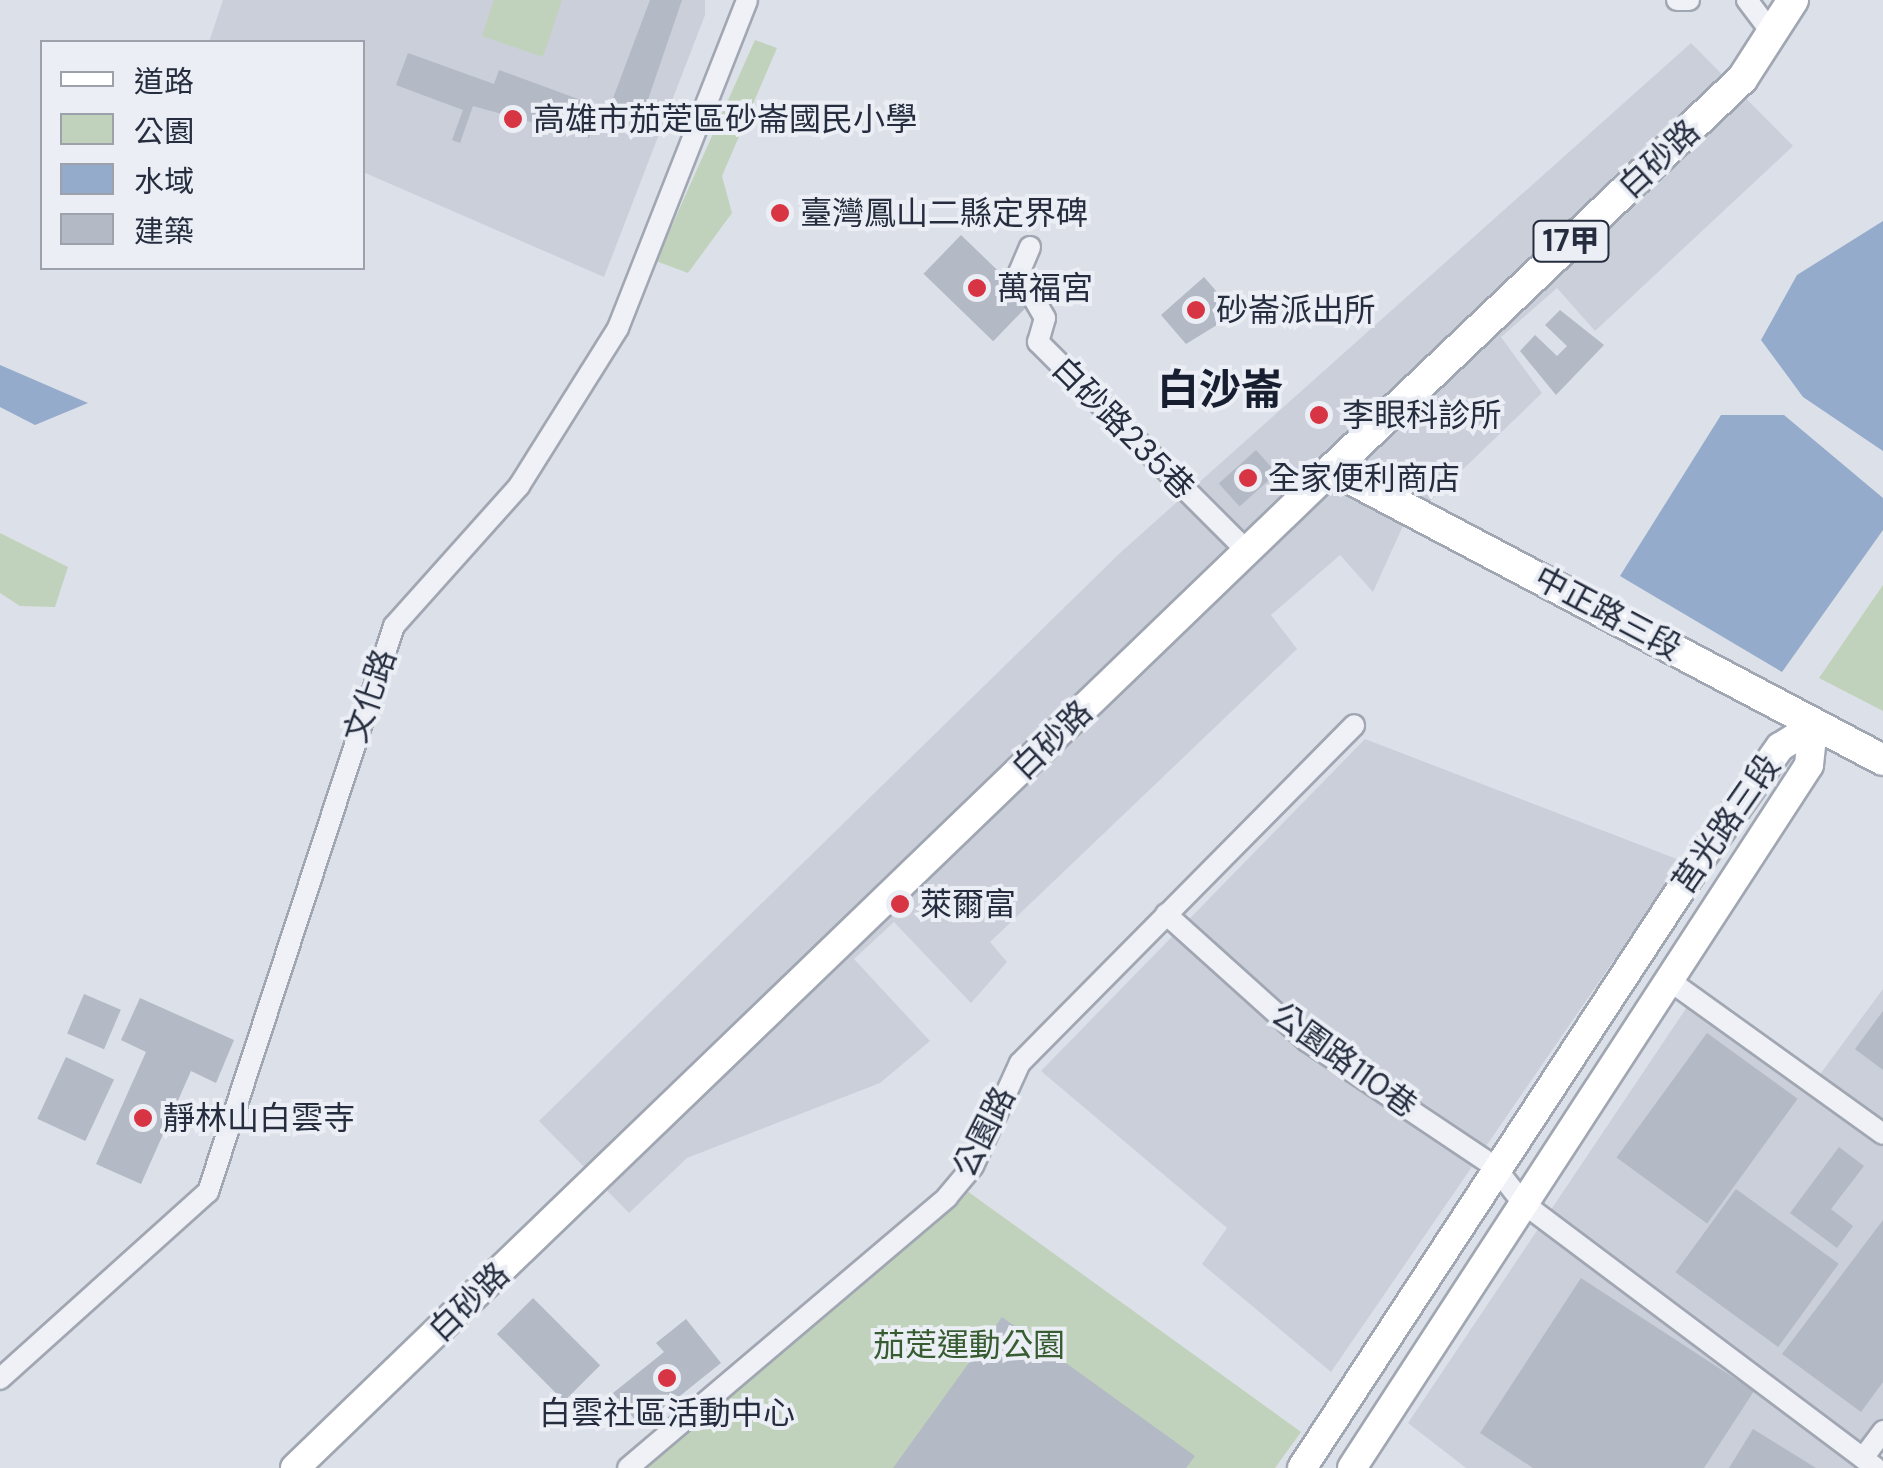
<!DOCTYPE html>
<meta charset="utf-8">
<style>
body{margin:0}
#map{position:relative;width:1883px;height:1468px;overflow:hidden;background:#dce0e8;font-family:"DM Sans","Noto Sans TC",sans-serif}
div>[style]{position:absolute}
.built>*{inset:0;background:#cacfda}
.green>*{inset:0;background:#c1d2bc}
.water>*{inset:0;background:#94abcb}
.building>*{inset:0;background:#b3b9c5;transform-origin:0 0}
.roads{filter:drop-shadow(2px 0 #a1a7b2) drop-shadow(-2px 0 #a1a7b2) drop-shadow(0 2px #a1a7b2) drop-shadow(0 -2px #a1a7b2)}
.street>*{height:20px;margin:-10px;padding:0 10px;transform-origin:10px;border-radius:10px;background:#eff1f6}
.secondary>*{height:28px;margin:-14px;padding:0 14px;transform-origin:14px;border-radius:14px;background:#fff}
.primary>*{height:30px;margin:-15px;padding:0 15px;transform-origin:15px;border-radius:15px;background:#fff}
.dots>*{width:28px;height:28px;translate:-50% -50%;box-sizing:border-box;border:5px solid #ebeff5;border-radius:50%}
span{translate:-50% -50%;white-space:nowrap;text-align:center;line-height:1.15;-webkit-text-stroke:8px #ebeff5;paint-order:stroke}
.shield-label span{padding:2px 8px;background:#ebeff5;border:2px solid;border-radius:8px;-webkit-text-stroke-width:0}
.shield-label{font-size:30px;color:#252d3f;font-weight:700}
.poi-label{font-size:32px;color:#252d3f}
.left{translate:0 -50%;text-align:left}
.street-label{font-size:32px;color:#252d3f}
.park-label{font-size:32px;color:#375c31}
.district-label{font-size:42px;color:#171e2f;font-weight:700}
.legend{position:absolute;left:40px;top:40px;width:325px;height:230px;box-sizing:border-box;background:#ebeff5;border:2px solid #9ca1ac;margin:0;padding:12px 18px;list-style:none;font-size:30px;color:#252d3f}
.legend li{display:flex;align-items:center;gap:20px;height:50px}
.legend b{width:50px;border:2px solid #9ca1ac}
</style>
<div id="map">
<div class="built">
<i style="clip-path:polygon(223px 0,705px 0,705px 15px,604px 277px,363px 172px,362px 42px,209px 42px)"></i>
<i style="clip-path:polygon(1691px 43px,1793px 146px,1595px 331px,1557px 288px,1501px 337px,1542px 393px,1402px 528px,1373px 592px,1340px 555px,1271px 615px,1297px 649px,990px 942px,1007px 962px,971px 1003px,894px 922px,854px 959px,930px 1041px,880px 1083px,687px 1158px,629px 1213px,539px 1121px,1120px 553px)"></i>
<i style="clip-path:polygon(1365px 739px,1682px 861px,1331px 1372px,1202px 1264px,1227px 1228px,1041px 1071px)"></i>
<i style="clip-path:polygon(1883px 989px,1883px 1451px,1874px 1445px,1860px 1468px,1466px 1468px,1408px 1423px,1687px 1007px,1807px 1092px)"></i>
</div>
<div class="green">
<i style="clip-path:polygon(494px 0,562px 0,543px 57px,482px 36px)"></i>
<i style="clip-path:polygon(755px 40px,777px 48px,722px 176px,732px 213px,688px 273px,656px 261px)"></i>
<i style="clip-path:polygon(0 533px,68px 567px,55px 607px,20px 606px,0 593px)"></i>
<i style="clip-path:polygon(1883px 585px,1883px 711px,1819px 678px)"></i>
<i style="clip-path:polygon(963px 1188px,1301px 1432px,1275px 1468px,639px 1468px)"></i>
</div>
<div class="water">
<i style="clip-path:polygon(1883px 221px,1883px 451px,1803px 397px,1761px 340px,1797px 275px)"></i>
<i style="clip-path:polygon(0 365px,88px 403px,35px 425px,0 407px)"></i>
<i style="clip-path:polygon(1721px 415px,1784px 415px,1883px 498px,1883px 530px,1782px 672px,1620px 576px)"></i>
</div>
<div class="building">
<i style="clip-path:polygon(650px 0,682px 0,641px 120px,609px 109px)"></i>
<i style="clip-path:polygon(408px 53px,494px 84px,499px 70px,600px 107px,589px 138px,473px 106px,460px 143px,452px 140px,463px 110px,396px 85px)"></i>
<i style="left:961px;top:235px;width:97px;height:54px;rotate:44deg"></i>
<i style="clip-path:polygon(1204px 277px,1229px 306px,1225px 320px,1186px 344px,1161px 315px)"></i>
<i style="clip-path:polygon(1560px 310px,1604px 345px,1556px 395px,1520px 351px,1535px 335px,1557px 356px,1567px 346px,1545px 325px)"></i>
<i style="left:1256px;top:450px;width:31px;height:50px;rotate:48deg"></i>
<i style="left:84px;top:994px;width:40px;height:43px;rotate:23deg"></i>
<i style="clip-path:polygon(140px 998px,234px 1040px,216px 1083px,191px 1071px,141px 1184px,96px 1164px,146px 1052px,121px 1040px)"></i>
<i style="clip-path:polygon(1883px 1011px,1883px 1070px,1855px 1049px)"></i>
<i style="left:1707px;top:1033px;width:112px;height:154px;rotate:36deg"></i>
<i style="left:66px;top:1057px;width:53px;height:68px;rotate:25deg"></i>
<i style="clip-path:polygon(1839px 1147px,1864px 1166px,1831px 1209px,1853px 1226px,1837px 1248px,1790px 1213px)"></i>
<i style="left:1736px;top:1189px;width:127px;height:103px;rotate:36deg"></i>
<i style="clip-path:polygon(1883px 1220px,1883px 1382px,1861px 1412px,1782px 1354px)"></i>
<i style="clip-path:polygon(1581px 1278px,1754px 1391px,1704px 1468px,1533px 1468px,1480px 1433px)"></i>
<i style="left:533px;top:1298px;width:95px;height:51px;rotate:45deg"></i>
<i style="clip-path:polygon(1002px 1317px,1195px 1456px,1186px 1468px,893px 1468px)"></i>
<i style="clip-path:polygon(686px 1319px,721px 1363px,641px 1427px,613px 1393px,664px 1352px,656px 1343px)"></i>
<i style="clip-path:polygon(1753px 1429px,1816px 1468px,1729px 1468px)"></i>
</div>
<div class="roads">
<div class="street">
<i style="left:1677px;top:0;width:12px"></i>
<i style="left:1747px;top:0;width:46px;rotate:52.9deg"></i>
<i style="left:1030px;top:247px;width:28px;rotate:113deg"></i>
<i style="left:1019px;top:273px;width:52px;rotate:60deg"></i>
<i style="left:1045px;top:318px;width:25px;rotate:106deg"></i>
<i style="left:1038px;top:342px;width:297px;rotate:45deg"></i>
<i style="left:1166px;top:914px;width:190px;rotate:42deg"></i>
<i style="left:1307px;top:1041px;width:225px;rotate:33.8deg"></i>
<i style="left:1494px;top:1166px;width:47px;rotate:51.9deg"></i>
<i style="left:1523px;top:1203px;width:441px;rotate:36.9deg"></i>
<i style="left:1670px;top:981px;width:262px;rotate:35.7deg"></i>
<i style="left:0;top:1379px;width:280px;rotate:-42deg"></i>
<i style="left:208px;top:1192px;width:596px;rotate:-71.81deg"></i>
<i style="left:394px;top:626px;width:188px;rotate:-48.2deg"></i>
<i style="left:519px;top:486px;width:186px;rotate:-57.9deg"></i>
<i style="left:618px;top:328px;width:352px;rotate:-68.5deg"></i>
<i style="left:1863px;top:1458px;width:34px;rotate:-53deg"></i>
<i style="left:628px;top:1468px;width:419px;rotate:-40.3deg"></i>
<i style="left:947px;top:1197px;width:40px;rotate:-50deg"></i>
<i style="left:973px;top:1166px;width:113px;rotate:-65.5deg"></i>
<i style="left:1020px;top:1063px;width:475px;rotate:-45.3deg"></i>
</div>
<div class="secondary">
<i style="left:295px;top:1468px;width:1440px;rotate:-43.93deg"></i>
<i style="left:1302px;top:1468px;width:730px;rotate:-56.79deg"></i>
<i style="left:1702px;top:857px;width:135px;rotate:-54.7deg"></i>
<i style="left:1780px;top:747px;width:39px;rotate:-32deg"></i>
<i style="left:1352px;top:1468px;width:838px;rotate:-56.97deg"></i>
<i style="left:1809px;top:765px;width:39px;rotate:-84deg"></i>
</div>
<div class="primary">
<i style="left:1793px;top:0;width:94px;rotate:122.8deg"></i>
<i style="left:1742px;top:79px;width:566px;rotate:136.43deg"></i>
<i style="left:1332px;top:469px;width:623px;rotate:27.84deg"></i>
</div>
</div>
<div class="dots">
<i style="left:513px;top:119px;background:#d83544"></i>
<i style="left:780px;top:213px;background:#d83544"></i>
<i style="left:977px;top:288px;background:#d83544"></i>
<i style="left:1196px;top:310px;background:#d83544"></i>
<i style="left:1319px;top:415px;background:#d83544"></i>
<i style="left:1248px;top:478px;background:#d83544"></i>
<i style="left:900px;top:904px;background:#d83544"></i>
<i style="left:143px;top:1118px;background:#d83544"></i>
<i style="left:667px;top:1378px;background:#d83544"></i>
</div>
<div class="shield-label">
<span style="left:1571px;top:241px">17甲</span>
</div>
<div class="poi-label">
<span class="left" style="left:533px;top:119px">高雄市茄萣區砂崙國民小學</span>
<span class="left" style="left:800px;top:213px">臺灣鳳山二縣定界碑</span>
<span class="left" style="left:997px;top:288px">萬福宮</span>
<span class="left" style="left:1216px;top:310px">砂崙派出所</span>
<span class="left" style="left:1342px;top:415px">李眼科診所</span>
<span class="left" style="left:1268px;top:478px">全家便利商店</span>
<span class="left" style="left:920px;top:904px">萊爾富</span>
<span class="left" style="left:163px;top:1118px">靜林山白雲寺</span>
<span style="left:667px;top:1413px">白雲社區活動中心</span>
</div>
<div class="street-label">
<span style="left:1659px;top:159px;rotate:-43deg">白砂路</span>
<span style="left:1123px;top:428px;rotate:45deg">白砂路235巷</span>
<span style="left:1608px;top:613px;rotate:28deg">中正路三段</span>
<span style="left:370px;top:696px;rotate:-71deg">文化路</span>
<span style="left:1052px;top:740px;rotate:-44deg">白砂路</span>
<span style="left:1726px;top:824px;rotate:-55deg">莒光路三段</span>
<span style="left:1344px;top:1060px;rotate:36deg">公園路110巷</span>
<span style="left:984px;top:1132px;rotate:-63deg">公園路</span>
<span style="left:469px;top:1302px;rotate:-44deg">白砂路</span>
</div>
<div class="park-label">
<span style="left:969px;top:1345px">茄萣運動公園</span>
</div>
<div class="district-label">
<span style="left:1220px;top:390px">白沙崙</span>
</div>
<ul class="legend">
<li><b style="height:12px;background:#fff"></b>道路</li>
<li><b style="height:28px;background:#c1d2bc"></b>公園</li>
<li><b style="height:28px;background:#94abcb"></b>水域</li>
<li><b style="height:28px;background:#b3b9c5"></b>建築</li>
</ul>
</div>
